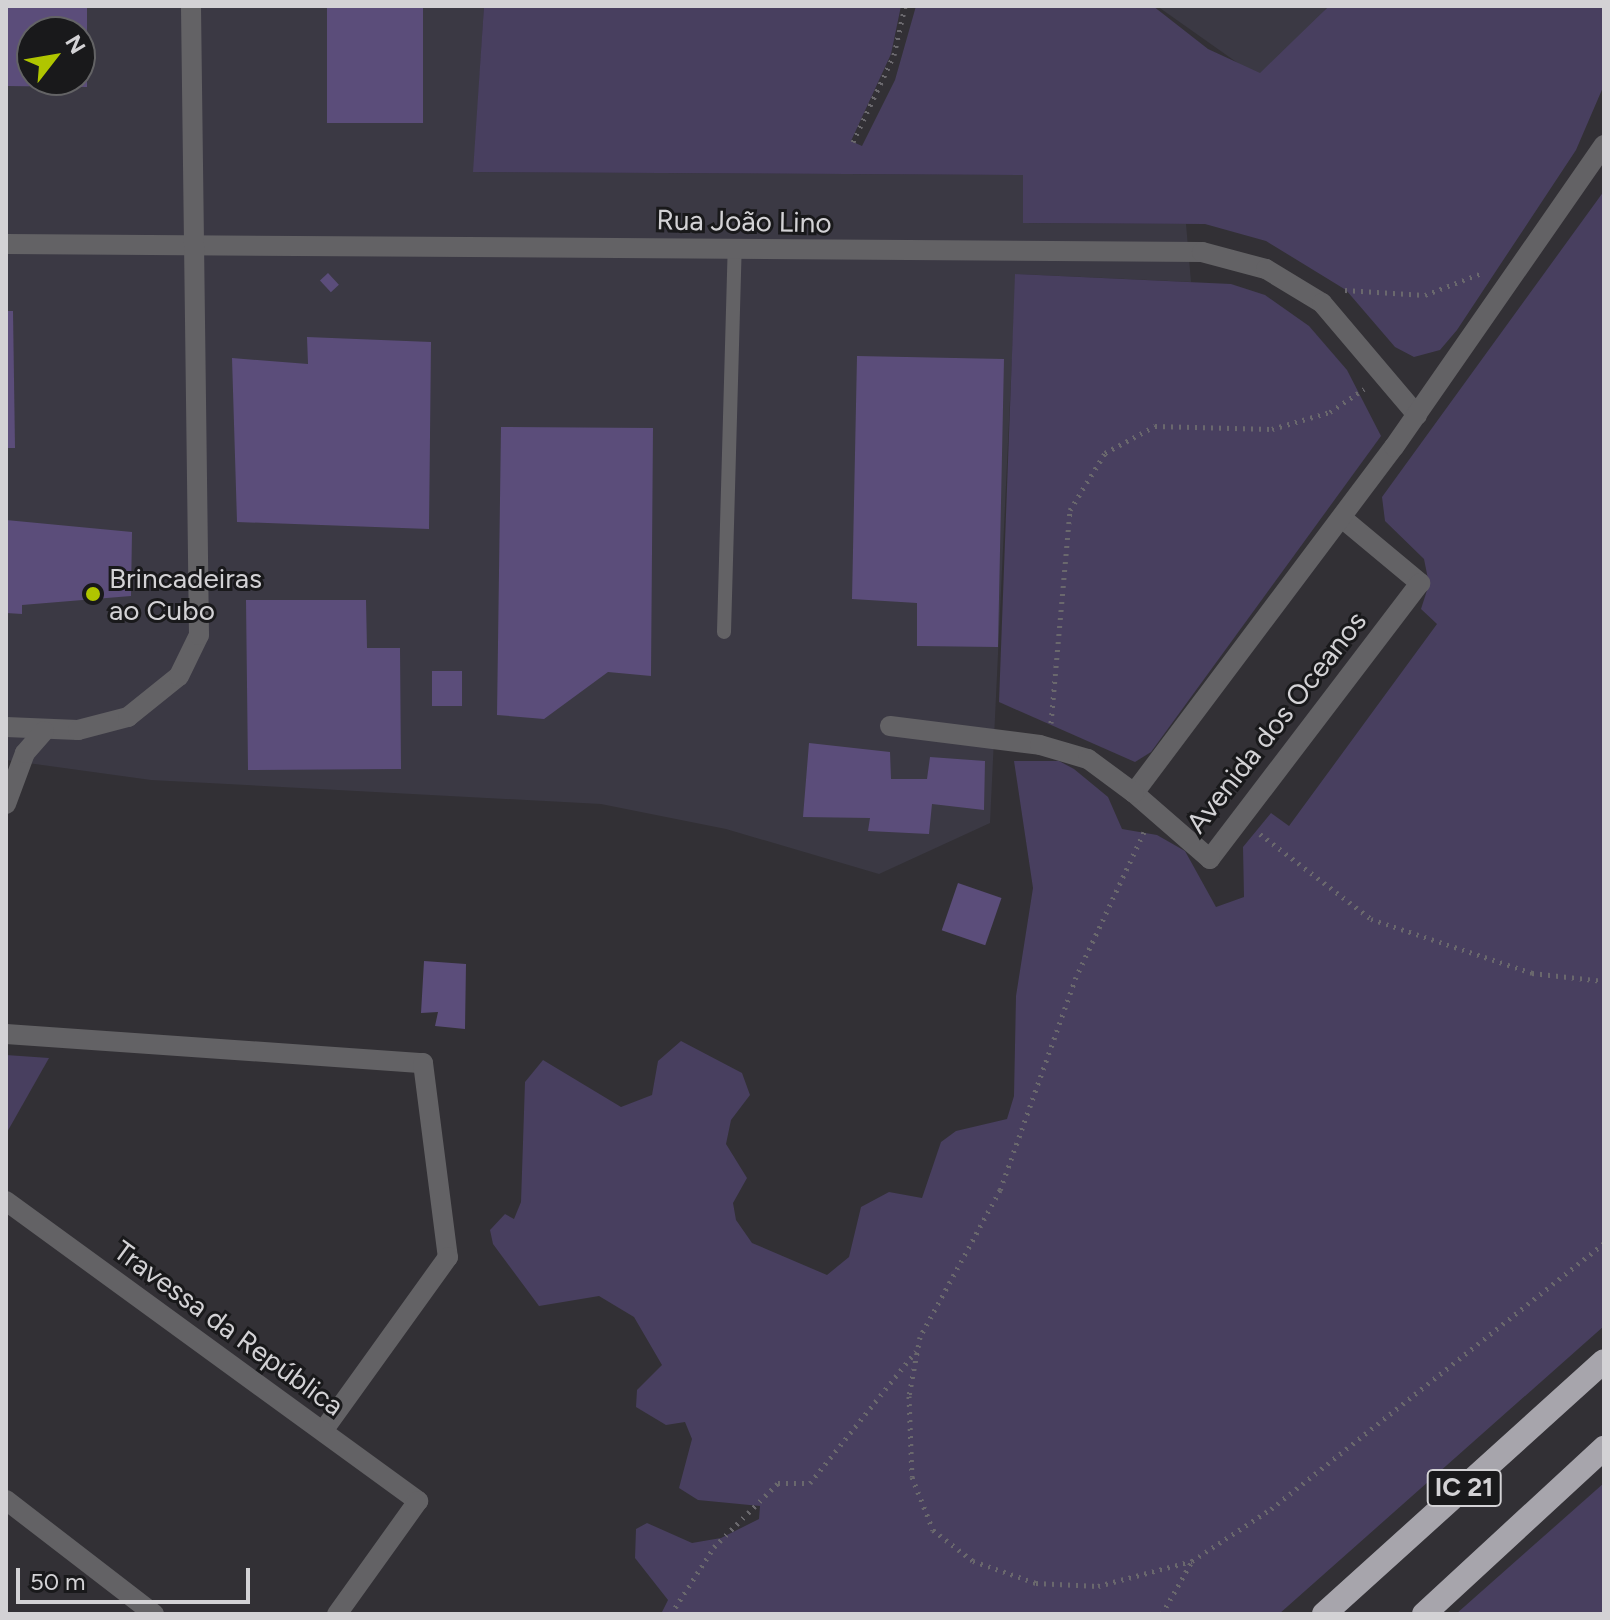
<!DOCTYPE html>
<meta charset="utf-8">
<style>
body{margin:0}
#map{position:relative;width:1610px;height:1620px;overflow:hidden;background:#323035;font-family:Figtree,sans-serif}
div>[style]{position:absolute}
.built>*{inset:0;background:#3b3944}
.green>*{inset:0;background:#483f5f}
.building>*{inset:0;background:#5b4d7a;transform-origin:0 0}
.path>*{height:5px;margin-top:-2.5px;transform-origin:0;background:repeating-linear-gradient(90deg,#6a686d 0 2px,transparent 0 8px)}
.lane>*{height:14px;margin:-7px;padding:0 7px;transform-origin:7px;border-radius:7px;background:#636265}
.street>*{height:20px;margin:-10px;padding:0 10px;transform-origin:10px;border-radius:10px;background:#636265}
.highway>*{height:24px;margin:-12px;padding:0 12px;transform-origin:12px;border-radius:12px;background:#a7a5ac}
.dots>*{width:22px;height:22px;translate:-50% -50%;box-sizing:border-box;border:4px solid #19191b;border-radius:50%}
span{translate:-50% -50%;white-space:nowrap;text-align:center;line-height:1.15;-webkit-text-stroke:6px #19191b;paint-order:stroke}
.shield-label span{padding:2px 6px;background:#19191b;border:2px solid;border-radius:6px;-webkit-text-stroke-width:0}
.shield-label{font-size:26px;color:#d3d2d5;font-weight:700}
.street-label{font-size:28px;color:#d3d2d5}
.poi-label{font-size:28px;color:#d3d2d5}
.left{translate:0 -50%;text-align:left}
.frame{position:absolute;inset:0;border:8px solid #d3d2d5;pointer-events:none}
.north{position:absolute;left:16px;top:16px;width:80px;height:80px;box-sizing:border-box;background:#19191b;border:2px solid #636365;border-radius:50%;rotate:59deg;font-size:22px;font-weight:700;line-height:32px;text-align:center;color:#d3d2d5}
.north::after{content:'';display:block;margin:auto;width:28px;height:36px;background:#b0c500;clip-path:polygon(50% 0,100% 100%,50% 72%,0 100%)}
.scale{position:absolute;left:16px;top:1568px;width:234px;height:36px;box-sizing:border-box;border:4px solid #d3d2d5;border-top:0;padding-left:10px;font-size:24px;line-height:28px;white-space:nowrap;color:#d3d2d5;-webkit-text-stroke:6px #19191b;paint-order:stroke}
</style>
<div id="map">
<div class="built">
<i style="clip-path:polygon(evenodd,6px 6px,484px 6px,474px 172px,1024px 175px,1024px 223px,1186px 224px,1191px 282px,1016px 274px,990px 823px,879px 874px,726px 829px,601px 804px,151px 780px,6px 760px,6px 6px,32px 32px,80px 32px,80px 80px,32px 80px,32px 32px)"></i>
<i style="clip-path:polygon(1157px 6px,1328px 6px,1266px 83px)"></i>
</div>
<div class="green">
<i style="clip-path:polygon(484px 6px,901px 6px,891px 54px,851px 141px,862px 146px,895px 80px,916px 6px,1153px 6px,1208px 49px,1260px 73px,1329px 6px,1604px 6px,1604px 85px,1576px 150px,1457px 330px,1440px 350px,1414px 357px,1395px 347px,1346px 290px,1266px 241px,1205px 224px,1023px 223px,1023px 175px,473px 172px)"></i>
<i style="clip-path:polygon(1604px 191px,1604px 1326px,1279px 1614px,661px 1614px,668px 1600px,635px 1558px,636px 1529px,647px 1523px,692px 1543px,721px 1538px,759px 1519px,760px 1506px,698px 1500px,679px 1488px,692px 1439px,685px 1422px,666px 1425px,636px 1407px,637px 1390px,662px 1365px,634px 1317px,599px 1296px,539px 1306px,493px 1244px,490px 1230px,505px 1214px,514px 1219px,521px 1202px,525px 1082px,543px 1060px,621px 1107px,652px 1095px,658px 1061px,681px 1041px,742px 1073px,750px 1095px,731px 1120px,726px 1144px,747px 1178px,733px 1203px,736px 1220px,752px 1243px,827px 1275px,849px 1257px,861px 1207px,889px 1192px,922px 1198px,941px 1142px,956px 1131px,1007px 1119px,1014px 1096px,1016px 996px,1033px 888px,1014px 761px,1059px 761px,1074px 769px,1108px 797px,1122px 829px,1157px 835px,1185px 851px,1216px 907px,1244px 897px,1243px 847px,1271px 813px,1289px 826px,1437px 624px,1421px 609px,1429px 584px,1424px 559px,1385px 521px,1382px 497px)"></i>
<i style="clip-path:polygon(1015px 274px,1231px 284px,1265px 295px,1309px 326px,1347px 370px,1381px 436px,1151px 752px,1135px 762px,999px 702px)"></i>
<i style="clip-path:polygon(6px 1055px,49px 1058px,6px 1134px)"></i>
<i style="clip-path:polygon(1604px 1483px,1604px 1614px,1456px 1614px)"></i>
</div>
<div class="building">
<i style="clip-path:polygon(evenodd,6px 6px,87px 6px,87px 87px,6px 86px,6px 6px,32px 32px,80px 32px,80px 80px,32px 80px,32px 32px)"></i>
<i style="left:327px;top:6px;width:96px;height:117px"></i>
<i style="left:328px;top:273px;width:16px;height:11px;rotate:47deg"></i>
<i style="clip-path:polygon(6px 311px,13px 311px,15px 448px,6px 448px)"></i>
<i style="clip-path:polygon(307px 337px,431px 342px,429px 529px,237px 522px,232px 358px,308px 364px)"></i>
<i style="clip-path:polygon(857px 356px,1004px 359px,998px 647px,917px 646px,917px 603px,852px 599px)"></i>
<i style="clip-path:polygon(501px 427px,653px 428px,651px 676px,608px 672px,544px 719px,497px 715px)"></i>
<i style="clip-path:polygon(6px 520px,132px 532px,131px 596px,22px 605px,22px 614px,6px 613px)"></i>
<i style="clip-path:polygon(246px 600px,366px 600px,367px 648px,400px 648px,401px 769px,248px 770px)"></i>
<i style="left:432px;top:671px;width:30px;height:35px"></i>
<i style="clip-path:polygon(809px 743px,890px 752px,891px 779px,927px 779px,930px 757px,985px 761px,984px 810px,932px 804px,929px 834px,868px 831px,870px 818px,803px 817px)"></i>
<i style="left:958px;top:883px;width:46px;height:50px;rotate:19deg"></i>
<i style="clip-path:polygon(424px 961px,466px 964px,465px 1029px,435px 1026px,438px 1012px,421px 1013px)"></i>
</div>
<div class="path">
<i style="left:853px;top:142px;width:96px;rotate:-64.8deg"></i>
<i style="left:894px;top:55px;width:50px;rotate:-77.3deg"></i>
<i style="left:1345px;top:290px;width:80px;rotate:3.6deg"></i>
<i style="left:1425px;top:295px;width:61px;rotate:-21.1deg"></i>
<i style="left:1051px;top:723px;width:214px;rotate:-84.9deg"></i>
<i style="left:1070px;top:510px;width:67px;rotate:-58.4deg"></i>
<i style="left:1105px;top:453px;width:57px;rotate:-28.4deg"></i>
<i style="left:1155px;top:426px;width:117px;rotate:1.5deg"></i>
<i style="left:1272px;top:429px;width:60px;rotate:-16.3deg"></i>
<i style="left:1330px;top:412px;width:41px;rotate:-34.1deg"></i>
<i style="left:1144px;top:832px;width:160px;rotate:115.1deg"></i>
<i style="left:1076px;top:977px;width:226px;rotate:109.6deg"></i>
<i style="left:1000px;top:1190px;width:167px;rotate:118.6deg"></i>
<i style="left:920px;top:1337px;width:60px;rotate:100.6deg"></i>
<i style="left:909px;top:1396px;width:81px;rotate:87.9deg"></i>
<i style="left:912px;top:1477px;width:57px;rotate:68.4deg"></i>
<i style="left:933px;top:1530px;width:51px;rotate:37.8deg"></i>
<i style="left:973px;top:1561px;width:67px;rotate:19.2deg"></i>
<i style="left:1036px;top:1583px;width:62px;rotate:2.8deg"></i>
<i style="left:1098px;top:1586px;width:97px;rotate:-14.9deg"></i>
<i style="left:1260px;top:834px;width:140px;rotate:37.4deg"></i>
<i style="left:1371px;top:919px;width:170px;rotate:18.5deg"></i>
<i style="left:1532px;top:973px;width:72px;rotate:6.3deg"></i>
<i style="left:671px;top:1614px;width:80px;rotate:-57.3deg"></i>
<i style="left:714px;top:1547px;width:91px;rotate:-45deg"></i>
<i style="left:778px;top:1483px;width:32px"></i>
<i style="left:810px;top:1483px;width:169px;rotate:-51.2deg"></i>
<i style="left:1162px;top:1614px;width:61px;rotate:-60.5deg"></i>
<i style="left:1192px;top:1561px;width:95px;rotate:-33.4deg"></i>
<i style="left:1271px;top:1509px;width:426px;rotate:-38.6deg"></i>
</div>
<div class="lane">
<i style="left:724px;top:632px;width:383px;rotate:-88.4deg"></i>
</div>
<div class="street">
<i style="left:6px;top:244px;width:1196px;rotate:0.38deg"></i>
<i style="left:1202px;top:252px;width:66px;rotate:14.9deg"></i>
<i style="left:1266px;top:269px;width:66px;rotate:31.3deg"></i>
<i style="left:1322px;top:303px;width:147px;rotate:49.7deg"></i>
<i style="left:1342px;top:518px;width:102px;rotate:39.8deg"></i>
<i style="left:1420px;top:583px;width:347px;rotate:127.3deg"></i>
<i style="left:1210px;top:859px;width:101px;rotate:-139deg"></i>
<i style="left:1134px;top:793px;width:433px;rotate:-53.1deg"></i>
<i style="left:1394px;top:447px;width:368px;rotate:-55.2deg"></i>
<i style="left:890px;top:726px;width:151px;rotate:7.2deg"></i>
<i style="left:1040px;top:745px;width:50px;rotate:16.3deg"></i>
<i style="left:1088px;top:759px;width:57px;rotate:36.5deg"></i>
<i style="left:6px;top:727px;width:72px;rotate:2.4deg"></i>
<i style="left:78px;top:730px;width:52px;rotate:-14.6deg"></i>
<i style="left:128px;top:717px;width:65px;rotate:-38.8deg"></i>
<i style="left:179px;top:676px;width:46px;rotate:-64deg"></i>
<i style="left:199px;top:635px;width:629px;rotate:-90.73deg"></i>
<i style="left:6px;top:804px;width:54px;rotate:-69.6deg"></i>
<i style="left:25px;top:753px;width:29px;rotate:-49deg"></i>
<i style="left:6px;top:1034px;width:418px;rotate:4deg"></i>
<i style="left:423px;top:1063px;width:196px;rotate:82.7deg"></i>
<i style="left:448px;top:1257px;width:214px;rotate:125.7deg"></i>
<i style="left:6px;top:1201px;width:510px;rotate:36.06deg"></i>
<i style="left:418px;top:1501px;width:139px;rotate:125.6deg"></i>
<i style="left:6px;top:1500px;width:187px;rotate:37.6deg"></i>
</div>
<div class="highway">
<i style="left:1324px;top:1614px;width:377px;rotate:-42.1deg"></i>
<i style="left:1424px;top:1614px;width:245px;rotate:-42.7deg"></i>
</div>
<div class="dots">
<i style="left:93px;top:594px;background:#b0c500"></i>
</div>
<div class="shield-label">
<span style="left:1464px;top:1488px">IC 21</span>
</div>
<div class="street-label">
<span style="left:744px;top:221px;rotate:1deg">Rua João Lino</span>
<span style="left:1276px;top:722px;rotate:-52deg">Avenida dos Oceanos</span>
<span style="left:229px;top:1328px;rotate:36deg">Travessa da República</span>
</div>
<div class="poi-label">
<span class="left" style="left:109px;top:594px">Brincadeiras<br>ao Cubo</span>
</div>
<div class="frame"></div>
<div class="north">N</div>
<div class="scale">50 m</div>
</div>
